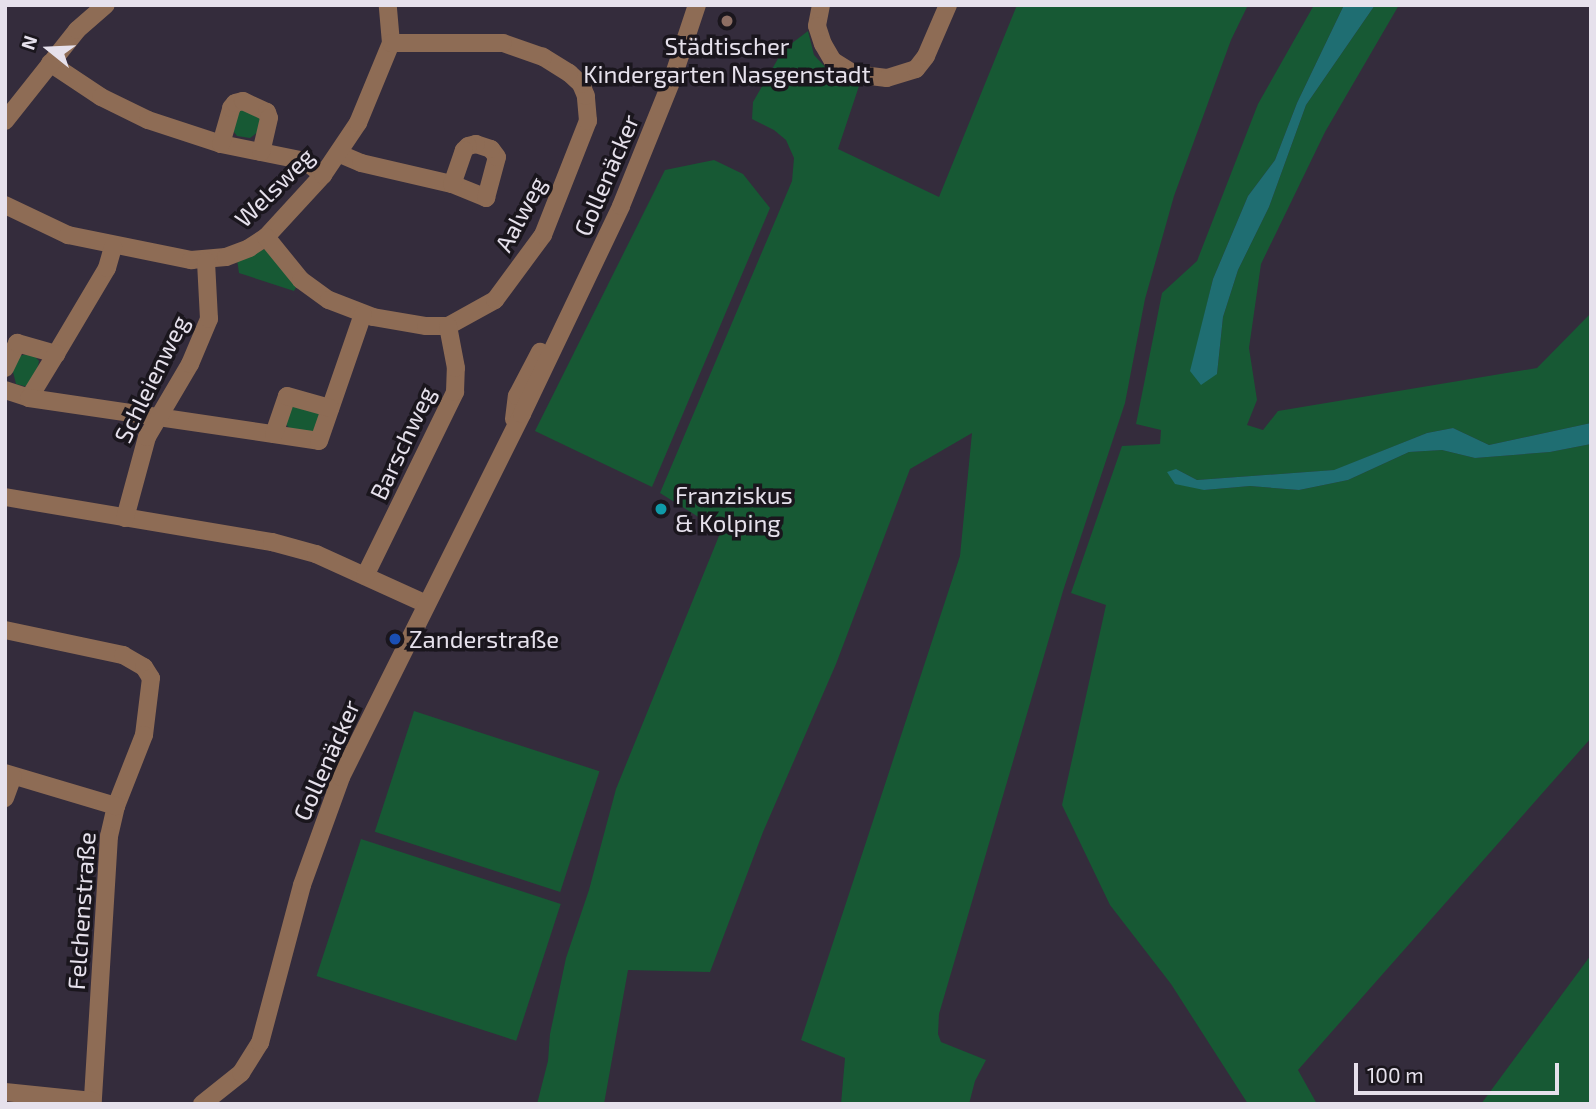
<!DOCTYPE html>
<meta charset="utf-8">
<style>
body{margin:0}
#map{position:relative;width:1596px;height:1109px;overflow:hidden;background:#342c3c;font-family:"Exo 2",sans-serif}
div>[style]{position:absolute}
.green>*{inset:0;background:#175934;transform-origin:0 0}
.water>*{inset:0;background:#1f6e72}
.minor>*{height:18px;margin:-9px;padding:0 9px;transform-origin:9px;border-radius:9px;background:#8e6c55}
.dots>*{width:19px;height:19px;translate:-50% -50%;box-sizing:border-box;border:4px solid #1a161d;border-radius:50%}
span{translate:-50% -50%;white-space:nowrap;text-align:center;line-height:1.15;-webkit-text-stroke:7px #1a161d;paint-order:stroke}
.poi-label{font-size:24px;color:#e6e1ec}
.left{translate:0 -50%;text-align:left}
.street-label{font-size:24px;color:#e6e1ec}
.frame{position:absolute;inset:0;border:7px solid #e6e1ec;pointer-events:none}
.north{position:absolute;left:14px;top:14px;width:70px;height:70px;-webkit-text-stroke:5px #1a161d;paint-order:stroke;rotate:288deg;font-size:19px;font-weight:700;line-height:28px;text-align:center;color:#e6e1ec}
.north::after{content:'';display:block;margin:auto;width:24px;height:32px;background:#e6e1ec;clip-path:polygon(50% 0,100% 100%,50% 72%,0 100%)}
.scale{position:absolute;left:1354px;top:1063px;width:205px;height:32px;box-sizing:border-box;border:4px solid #e6e1ec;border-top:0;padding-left:9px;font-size:21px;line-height:24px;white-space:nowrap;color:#e6e1ec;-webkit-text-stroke:5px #1a161d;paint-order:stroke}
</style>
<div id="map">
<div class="green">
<i style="clip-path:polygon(1017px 5px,1248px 5px,1231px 40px,1174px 196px,1145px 299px,1125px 403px,1063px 591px,939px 1014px,938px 1034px,941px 1042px,986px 1060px,975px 1081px,969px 1104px,841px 1104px,845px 1058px,801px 1040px,960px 556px,972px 433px,910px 469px,836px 664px,763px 832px,710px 972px,628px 970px,604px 1104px,537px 1104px,548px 1061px,550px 1034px,566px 958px,589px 890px,616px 789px,721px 531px,660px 493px,792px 181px,794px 158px,786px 140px,774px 130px,752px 119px,753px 102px,783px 50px,808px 31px,814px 55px,828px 70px,859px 86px,838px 149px,939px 197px)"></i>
<i style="clip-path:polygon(1314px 5px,1344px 5px,1297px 103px,1275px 160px,1248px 196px,1213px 279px,1191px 371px,1217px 374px,1223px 317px,1238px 270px,1269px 207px,1306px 105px,1375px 5px,1399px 5px,1325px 132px,1261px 264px,1249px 348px,1257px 400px,1247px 425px,1263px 430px,1278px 411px,1537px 368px,1591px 313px,1591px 423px,1489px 445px,1453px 428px,1427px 433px,1335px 470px,1197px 480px,1176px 469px,1204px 490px,1250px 486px,1299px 490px,1348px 480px,1409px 452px,1442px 450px,1475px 458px,1550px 452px,1591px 444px,1591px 738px,1298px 1070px,1317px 1104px,1248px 1104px,1171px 984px,1110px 905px,1062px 805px,1106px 605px,1071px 593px,1122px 446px,1160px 444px,1161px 430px,1136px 424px,1162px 293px,1197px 261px,1258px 104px)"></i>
<i style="clip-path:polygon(246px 106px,262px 118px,258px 132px,250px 138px,237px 136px,231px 128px,236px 111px)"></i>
<i style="clip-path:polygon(714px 160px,743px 174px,770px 208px,652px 487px,535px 431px,665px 170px)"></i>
<i style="clip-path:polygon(265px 249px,299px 282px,294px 291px,239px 273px,237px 259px)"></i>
<i style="clip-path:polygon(32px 353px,39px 361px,36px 375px,28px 387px,16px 384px,13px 372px,18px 356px)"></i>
<i style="clip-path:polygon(294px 403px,319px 412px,318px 425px,313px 432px,290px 429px,284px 422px)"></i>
<i style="left:414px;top:711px;width:195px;height:127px;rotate:18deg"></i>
<i style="left:361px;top:839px;width:210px;height:144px;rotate:18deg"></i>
<i style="clip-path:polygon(1591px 955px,1591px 1104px,1481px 1104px)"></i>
</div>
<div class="water">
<i style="clip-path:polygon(1344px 5px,1375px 5px,1306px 105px,1269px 207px,1238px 270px,1223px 317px,1217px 374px,1201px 385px,1190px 371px,1213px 279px,1248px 196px,1275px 160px,1297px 103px)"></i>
<i style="clip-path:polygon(1591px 423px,1591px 444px,1550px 452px,1475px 458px,1442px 450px,1409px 452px,1348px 480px,1299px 490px,1250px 486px,1204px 490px,1175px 484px,1167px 472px,1176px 469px,1197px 480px,1334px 470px,1427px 433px,1453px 428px,1489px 445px)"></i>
</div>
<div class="minor">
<i style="left:821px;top:5px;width:21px;rotate:101deg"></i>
<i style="left:817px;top:26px;width:19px;rotate:72deg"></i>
<i style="left:823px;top:44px;width:20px;rotate:60deg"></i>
<i style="left:833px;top:61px;width:25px;rotate:32deg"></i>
<i style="left:854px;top:74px;width:33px;rotate:7deg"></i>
<i style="left:887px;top:78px;width:30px;rotate:-17deg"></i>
<i style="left:916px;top:69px;width:16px;rotate:-52deg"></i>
<i style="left:926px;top:56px;width:56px;rotate:-66.7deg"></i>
<i style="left:50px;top:63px;width:61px;rotate:33.7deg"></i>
<i style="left:101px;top:97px;width:52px;rotate:26.1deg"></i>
<i style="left:148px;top:120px;width:77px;rotate:18.2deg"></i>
<i style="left:221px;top:144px;width:86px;rotate:11.4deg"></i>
<i style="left:305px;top:161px;width:23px;rotate:38deg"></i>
<i style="left:5px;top:121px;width:116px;rotate:-51.6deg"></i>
<i style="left:77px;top:30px;width:38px;rotate:-41deg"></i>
<i style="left:221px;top:144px;width:37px;rotate:-74deg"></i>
<i style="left:231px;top:108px;width:6px;rotate:-51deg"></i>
<i style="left:235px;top:103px;width:8px;rotate:-14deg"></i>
<i style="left:243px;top:101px;width:26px;rotate:25deg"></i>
<i style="left:267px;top:112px;width:6px;rotate:72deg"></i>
<i style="left:269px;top:118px;width:35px;rotate:103deg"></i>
<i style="left:340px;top:154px;width:23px;rotate:23deg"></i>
<i style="left:361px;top:163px;width:93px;rotate:13deg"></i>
<i style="left:452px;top:184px;width:37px;rotate:22deg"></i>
<i style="left:486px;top:198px;width:42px;rotate:-75deg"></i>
<i style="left:497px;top:157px;width:10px;rotate:-127deg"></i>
<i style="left:491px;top:149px;width:16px;rotate:-162deg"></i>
<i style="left:476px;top:144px;width:8px;rotate:166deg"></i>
<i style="left:468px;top:146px;width:6px;rotate:135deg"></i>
<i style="left:464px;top:150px;width:36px;rotate:109deg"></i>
<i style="left:5px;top:205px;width:70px;rotate:25.5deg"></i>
<i style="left:68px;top:235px;width:126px;rotate:11.5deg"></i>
<i style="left:191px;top:260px;width:35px;rotate:-5deg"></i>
<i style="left:226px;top:257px;width:25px;rotate:-21deg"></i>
<i style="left:249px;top:248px;width:20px;rotate:-33deg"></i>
<i style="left:266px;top:237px;width:84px;rotate:-47.4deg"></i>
<i style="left:323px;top:175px;width:63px;rotate:-56.1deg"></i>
<i style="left:358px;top:123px;width:87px;rotate:-67.6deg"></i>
<i style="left:391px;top:43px;width:38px;rotate:-95deg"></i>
<i style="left:266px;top:237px;width:55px;rotate:50.9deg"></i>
<i style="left:301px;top:280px;width:34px;rotate:36deg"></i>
<i style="left:329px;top:300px;width:47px;rotate:21.1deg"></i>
<i style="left:373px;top:317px;width:54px;rotate:9.6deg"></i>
<i style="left:426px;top:326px;width:22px"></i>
<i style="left:448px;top:326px;width:54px;rotate:-29deg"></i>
<i style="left:495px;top:300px;width:81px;rotate:-53.6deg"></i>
<i style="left:543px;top:235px;width:123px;rotate:-68.5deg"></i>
<i style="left:588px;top:121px;width:25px;rotate:-95deg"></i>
<i style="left:586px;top:96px;width:13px;rotate:-113deg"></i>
<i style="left:581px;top:84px;width:16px;rotate:-137deg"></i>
<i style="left:569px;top:73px;width:31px;rotate:-148deg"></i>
<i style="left:543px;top:57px;width:42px;rotate:-160.7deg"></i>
<i style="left:503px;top:43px;width:112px;rotate:180deg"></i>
<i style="left:5px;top:368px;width:28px;rotate:-64deg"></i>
<i style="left:17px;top:343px;width:41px;rotate:15.8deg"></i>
<i style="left:56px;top:354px;width:100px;rotate:-59.3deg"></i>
<i style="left:107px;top:268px;width:22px;rotate:-74deg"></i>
<i style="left:5px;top:390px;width:25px;rotate:18deg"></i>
<i style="left:29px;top:398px;width:52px;rotate:-58.5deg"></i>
<i style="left:29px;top:398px;width:293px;rotate:8.4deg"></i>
<i style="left:319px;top:441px;width:134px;rotate:-70.9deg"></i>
<i style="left:514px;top:419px;width:23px;rotate:-83deg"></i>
<i style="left:517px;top:396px;width:50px;rotate:-62.4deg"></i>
<i style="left:274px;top:434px;width:40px;rotate:-71.1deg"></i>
<i style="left:287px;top:396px;width:45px;rotate:15.6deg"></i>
<i style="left:5px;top:497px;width:271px;rotate:9.6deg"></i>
<i style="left:272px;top:542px;width:46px;rotate:15.3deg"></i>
<i style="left:316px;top:554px;width:121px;rotate:24.4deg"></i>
<i style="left:125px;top:518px;width:84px;rotate:-74.8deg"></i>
<i style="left:147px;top:437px;width:85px;rotate:-59.5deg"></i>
<i style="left:190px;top:364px;width:49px;rotate:-67.1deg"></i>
<i style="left:209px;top:319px;width:58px;rotate:-93deg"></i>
<i style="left:365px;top:576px;width:205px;rotate:-63.9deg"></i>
<i style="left:455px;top:392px;width:24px;rotate:-88deg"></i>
<i style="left:456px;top:368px;width:43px;rotate:-100.8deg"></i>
<i style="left:5px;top:630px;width:121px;rotate:12deg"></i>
<i style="left:123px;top:655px;width:24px;rotate:30deg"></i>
<i style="left:144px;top:667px;width:13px;rotate:58deg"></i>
<i style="left:151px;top:678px;width:57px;rotate:97deg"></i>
<i style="left:144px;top:735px;width:76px;rotate:111.5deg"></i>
<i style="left:116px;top:806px;width:31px;rotate:103deg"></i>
<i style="left:109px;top:836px;width:265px;rotate:93.5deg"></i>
<i style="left:5px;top:773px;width:116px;rotate:16.6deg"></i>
<i style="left:5px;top:798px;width:23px;rotate:-70deg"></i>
<i style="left:5px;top:1092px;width:88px;rotate:5.8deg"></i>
<i style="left:202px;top:1104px;width:50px;rotate:-38.5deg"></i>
<i style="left:241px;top:1073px;width:36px;rotate:-58deg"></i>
<i style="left:260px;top:1043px;width:163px;rotate:-75.1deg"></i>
<i style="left:302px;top:885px;width:115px;rotate:-70.1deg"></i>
<i style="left:341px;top:777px;width:406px;rotate:-63.5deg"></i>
<i style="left:522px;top:414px;width:230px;rotate:-64.5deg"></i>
<i style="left:621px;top:206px;width:139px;rotate:-68deg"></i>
<i style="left:673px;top:77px;width:76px;rotate:-71.6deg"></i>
</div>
<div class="dots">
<i style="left:727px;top:21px;background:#8d6e63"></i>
<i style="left:661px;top:509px;background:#0f9aa8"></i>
<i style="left:395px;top:639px;background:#1a4fb4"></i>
</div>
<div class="poi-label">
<span style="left:727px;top:60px">Städtischer<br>Kindergarten Nasgenstadt</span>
<span class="left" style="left:675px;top:509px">Franziskus<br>&amp; Kolping</span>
<span class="left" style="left:409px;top:639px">Zanderstraße</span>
</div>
<div class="street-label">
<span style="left:606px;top:175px;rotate:-67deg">Gollenäcker</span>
<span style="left:274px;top:187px;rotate:-45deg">Welsweg</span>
<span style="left:520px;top:214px;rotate:-62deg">Aalweg</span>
<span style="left:151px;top:379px;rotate:-64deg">Schleienweg</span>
<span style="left:402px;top:443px;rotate:-65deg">Barschweg</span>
<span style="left:326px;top:760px;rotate:-66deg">Gollenäcker</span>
<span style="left:81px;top:911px;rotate:-86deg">Felchenstraße</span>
</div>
<div class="frame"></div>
<div class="north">N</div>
<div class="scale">100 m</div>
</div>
